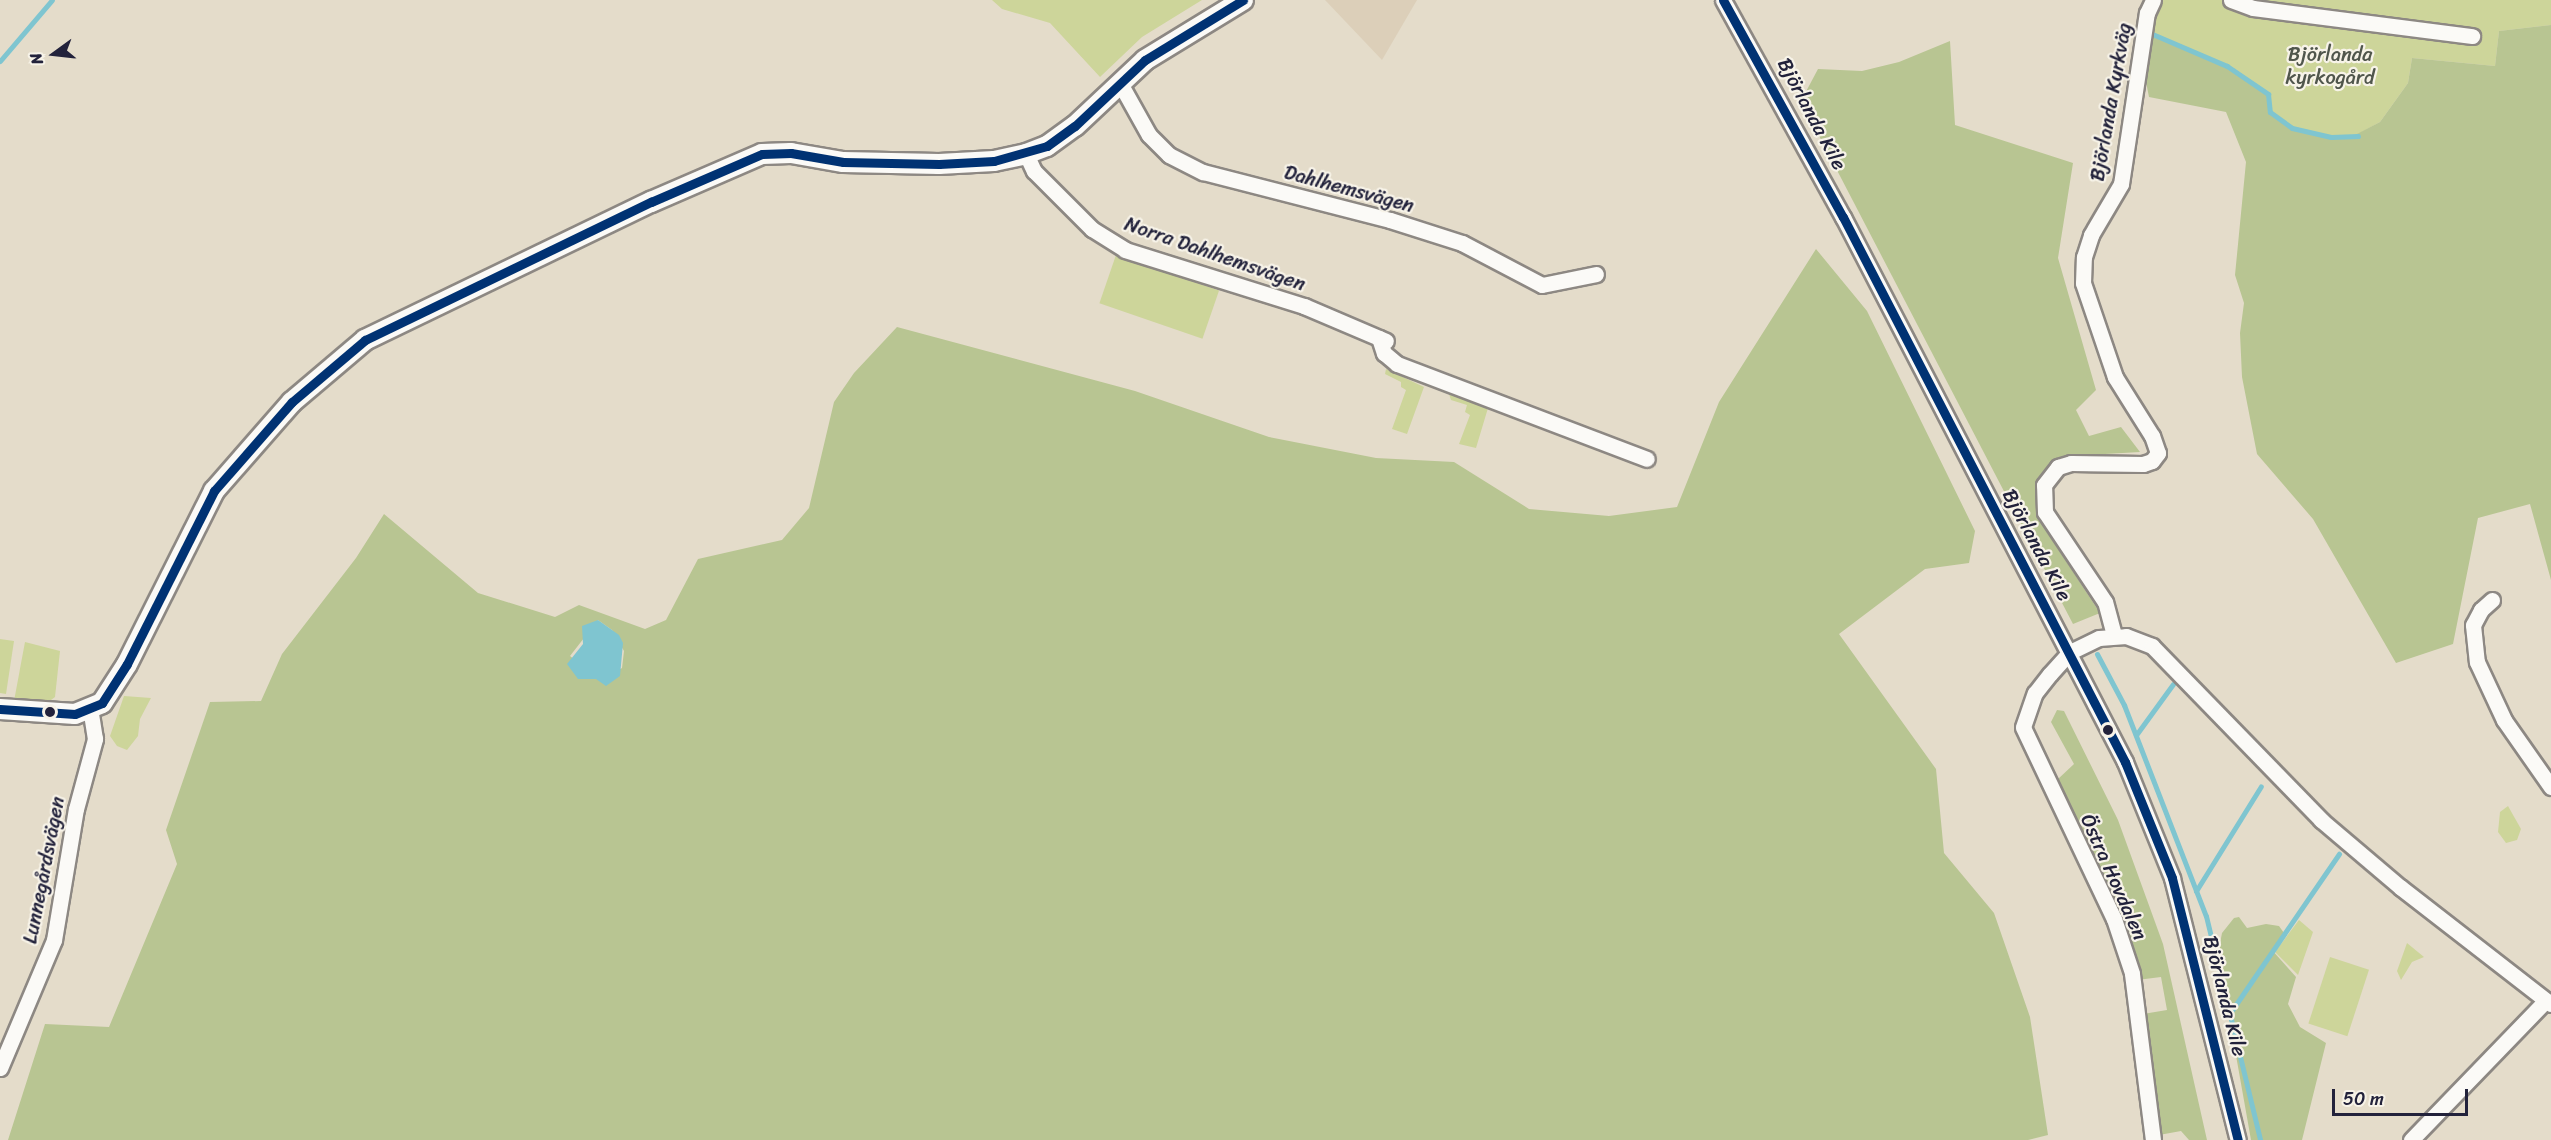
<!DOCTYPE html>
<meta charset="utf-8">
<style>
body{margin:0}
#map{position:relative;width:2551px;height:1140px;overflow:hidden;background:#e4dcca;font-family:Sriracha,sans-serif}
div>[style]{position:absolute}
.built>*{inset:0;background:#dccfb9}
.green>*{inset:0;background:#cdd59a;transform-origin:0 0}
.forest>*{inset:0;background:#b8c592}
.water>*{inset:0;background:#7fc5d0}
.stream>*{height:5px;margin:-2.5px;padding:0 2.5px;transform-origin:2.5px;border-radius:2.5px;background:#7fc5d0}
.roads{filter:drop-shadow(2px 0 #8d8883) drop-shadow(-2px 0 #8d8883) drop-shadow(0 2px #8d8883) drop-shadow(0 -2px #8d8883)}
.minor>*{height:15px;margin:-7.5px;padding:0 7.5px;transform-origin:7.5px;border-radius:7.5px;background:#fbfaf7}
.tertiary>*{height:20px;margin:-10px;padding:0 10px;transform-origin:10px;border-radius:10px;background:#fbfaf7}
.bus-1>*{height:9px;margin:-4.5px;padding:0 4.5px;transform-origin:4.5px;border-radius:4.5px;background:#003273}
.dots>*{width:16px;height:16px;translate:-50% -50%;box-sizing:border-box;border:3px solid #f7f3e8;border-radius:50%}
span{translate:-50% -50%;white-space:nowrap;text-align:center;line-height:1.15;-webkit-text-stroke:4.5px #f7f3e8;paint-order:stroke}
.park-label{font-size:20px;color:#50564c}
.street-label{font-size:20px;color:#22223b}
.north{position:absolute;left:24px;top:24px;width:60px;height:60px;-webkit-text-stroke:4px #f7f3e8;paint-order:stroke;rotate:255deg;font-size:16px;font-weight:700;line-height:24px;text-align:center;color:#22223b}
.north::after{content:'';display:block;margin:auto;width:21px;height:27px;background:#22223b;clip-path:polygon(50% 0,100% 100%,50% 72%,0 100%)}
.scale{position:absolute;left:2332px;top:1089px;width:136px;height:27px;box-sizing:border-box;border:3px solid #22223b;border-top:0;padding-left:8px;font-size:18px;line-height:21px;white-space:nowrap;color:#22223b;-webkit-text-stroke:4px #f7f3e8;paint-order:stroke}
</style>
<div id="map">
<div class="built">
<i style="clip-path:polygon(1325px 0,1417px 0,1382px 60px)"></i>
</div>
<div class="green">
<i style="clip-path:polygon(992px 0,1202px 0,1142px 37px,1100px 77px,1050px 23px,1002px 9px)"></i>
<i style="clip-path:polygon(2159px 0,2551px 0,2551px 25px,2499px 31px,2495px 66px,2412px 58px,2408px 83px,2380px 122px,2356px 135px,2329px 135px,2304px 132px,2285px 124px,2271px 112px,2268px 93px,2234px 68px,2148px 31px)"></i>
<i style="left:1116px;top:255px;width:109px;height:51px;rotate:19deg"></i>
<i style="clip-path:polygon(1386px 369px,1424px 387px,1407px 434px,1392px 429px,1406px 390px,1401px 387px,1401px 382px,1385px 374px)"></i>
<i style="clip-path:polygon(1449px 394px,1488px 408px,1476px 448px,1459px 444px,1470px 415px,1465px 412px,1467px 405px,1451px 400px)"></i>
<i style="clip-path:polygon(0 639px,14px 641px,6px 694px,0 693px)"></i>
<i style="clip-path:polygon(25px 642px,60px 651px,55px 697px,51px 700px,14px 701px)"></i>
<i style="clip-path:polygon(124px 696px,151px 698px,140px 719px,138px 736px,127px 750px,117px 746px,110px 736px)"></i>
<i style="clip-path:polygon(2508px 806px,2521px 829px,2517px 840px,2506px 843px,2498px 832px,2500px 812px)"></i>
<i style="clip-path:polygon(2299px 920px,2313px 932px,2298px 975px,2275px 952px)"></i>
<i style="clip-path:polygon(2407px 943px,2424px 957px,2412px 962px,2401px 980px,2397px 971px)"></i>
<i style="left:2330px;top:957px;width:41px;height:70px;rotate:18deg"></i>
</div>
<div class="forest">
<i style="clip-path:polygon(2551px 25px,2551px 580px,2530px 504px,2478px 518px,2453px 644px,2396px 663px,2313px 519px,2257px 454px,2242px 377px,2240px 333px,2244px 303px,2235px 275px,2246px 162px,2226px 112px,2149px 97px,2143px 67px,2148px 31px,2234px 68px,2268px 93px,2271px 112px,2285px 124px,2304px 132px,2329px 135px,2355px 135px,2380px 122px,2408px 83px,2412px 58px,2495px 66px,2499px 31px)"></i>
<i style="clip-path:polygon(1950px 41px,1955px 125px,2073px 163px,2058px 258px,2096px 390px,2076px 410px,2089px 436px,2121px 427px,2140px 452px,2070px 456px,2045px 470px,2037px 495px,2045px 529px,2100px 613px,2073px 624px,1801px 101px,1818px 69px,1862px 71px,1899px 62px)"></i>
<i style="clip-path:polygon(evenodd,1816px 249px,1867px 311px,1975px 531px,1969px 563px,1925px 569px,1839px 634px,1936px 769px,1944px 853px,1994px 913px,2030px 1017px,2048px 1135px,2028px 1140px,8px 1140px,45px 1024px,109px 1027px,177px 864px,166px 830px,210px 702px,261px 701px,282px 654px,356px 558px,384px 514px,478px 593px,555px 617px,579px 605px,645px 629px,666px 620px,698px 559px,782px 540px,809px 508px,834px 402px,854px 373px,897px 327px,1135px 391px,1269px 437px,1376px 458px,1454px 462px,1529px 509px,1609px 516px,1677px 507px,1719px 402px,1816px 249px,598px 620px,612px 630px,624px 651px,622px 668px,600px 680px,570px 656px,598px 620px)"></i>
<i style="clip-path:polygon(2057px 710px,2064px 711px,2118px 820px,2163px 944px,2207px 1140px,2189px 1140px,2181px 1131px,2159px 1135px,2143px 1014px,2167px 1010px,2161px 977px,2137px 980px,2121px 916px,2057px 780px,2074px 764px,2051px 722px)"></i>
<i style="clip-path:polygon(2239px 917px,2247px 928px,2266px 924px,2279px 926px,2284px 933px,2272px 950px,2296px 977px,2288px 1004px,2300px 1027px,2326px 1043px,2302px 1140px,2251px 1140px,2218px 954px,2222px 933px,2234px 918px)"></i>
</div>
<div class="water">
<i style="clip-path:polygon(598px 620px,619px 635px,623px 643px,620px 676px,606px 686px,596px 679px,578px 679px,567px 664px,583px 644px,582px 626px)"></i>
</div>
<div class="stream">
<i style="left:2150px;top:33px;width:84px;rotate:23.2deg"></i>
<i style="left:2227px;top:66px;width:50px;rotate:34.3deg"></i>
<i style="left:2268px;top:94px;width:18px;rotate:84deg"></i>
<i style="left:2270px;top:112px;width:27px;rotate:36deg"></i>
<i style="left:2292px;top:128px;width:40px;rotate:13deg"></i>
<i style="left:2331px;top:137px;width:27px;rotate:-2deg"></i>
<i style="left:0;top:61px;width:80px;rotate:-49.6deg"></i>
<i style="left:2097px;top:654px;width:58px;rotate:62.1deg"></i>
<i style="left:2124px;top:705px;width:226px;rotate:68.8deg"></i>
<i style="left:2206px;top:916px;width:230px;rotate:76.4deg"></i>
<i style="left:2136px;top:735px;width:63px;rotate:-54deg"></i>
<i style="left:2196px;top:891px;width:123px;rotate:-58.2deg"></i>
<i style="left:2230px;top:1013px;width:193px;rotate:-55.6deg"></i>
</div>
<div class="roads">
<div class="minor">
<i style="left:1723px;top:0;width:248px;rotate:61.1deg"></i>
<i style="left:1843px;top:217px;width:614px;rotate:62.64deg"></i>
<i style="left:2125px;top:762px;width:125px;rotate:67.9deg"></i>
<i style="left:2172px;top:878px;width:270px;rotate:75.9deg"></i>
<i style="left:2231px;top:0;width:23px;rotate:20deg"></i>
<i style="left:2253px;top:8px;width:221px;rotate:7.3deg"></i>
<i style="left:1121px;top:85px;width:57px;rotate:60.8deg"></i>
<i style="left:1149px;top:135px;width:28px;rotate:45deg"></i>
<i style="left:1169px;top:155px;width:38px;rotate:27deg"></i>
<i style="left:1203px;top:172px;width:193px;rotate:14.4deg"></i>
<i style="left:1390px;top:220px;width:76px;rotate:17.7deg"></i>
<i style="left:1462px;top:243px;width:90px;rotate:27.7deg"></i>
<i style="left:1542px;top:285px;width:55px;rotate:-11.5deg"></i>
<i style="left:1026px;top:154px;width:19px;rotate:65deg"></i>
<i style="left:1034px;top:171px;width:82px;rotate:45deg"></i>
<i style="left:1092px;top:229px;width:39px;rotate:32deg"></i>
<i style="left:1125px;top:250px;width:188px;rotate:17.4deg"></i>
<i style="left:1304px;top:306px;width:89px;rotate:23.1deg"></i>
<i style="left:1379px;top:338px;width:16px;rotate:72deg"></i>
<i style="left:1384px;top:353px;width:17px;rotate:40deg"></i>
<i style="left:1397px;top:364px;width:267px;rotate:20.8deg"></i>
<i style="left:2492px;top:600px;width:15px;rotate:138deg"></i>
<i style="left:2481px;top:610px;width:17px;rotate:118deg"></i>
<i style="left:2473px;top:625px;width:37px;rotate:84deg"></i>
<i style="left:2477px;top:662px;width:64px;rotate:65deg"></i>
<i style="left:2504px;top:720px;width:82px;rotate:55deg"></i>
<i style="left:2114px;top:635px;width:34px;rotate:-105deg"></i>
<i style="left:2105px;top:602px;width:108px;rotate:-123.7deg"></i>
<i style="left:2045px;top:512px;width:27px;rotate:-92deg"></i>
<i style="left:2044px;top:485px;width:23px;rotate:-52deg"></i>
<i style="left:2058px;top:467px;width:14px;rotate:-17deg"></i>
<i style="left:2071px;top:463px;width:72px;rotate:0.8deg"></i>
<i style="left:2143px;top:464px;width:9px;rotate:-18deg"></i>
<i style="left:2152px;top:461px;width:10px;rotate:-53deg"></i>
<i style="left:2158px;top:453px;width:18px;rotate:-109deg"></i>
<i style="left:2152px;top:436px;width:70px;rotate:-122.1deg"></i>
<i style="left:2115px;top:377px;width:99px;rotate:-108.8deg"></i>
<i style="left:2083px;top:283px;width:26px;rotate:-88deg"></i>
<i style="left:2084px;top:257px;width:23px;rotate:-72deg"></i>
<i style="left:2091px;top:235px;width:59px;rotate:-59.5deg"></i>
<i style="left:2121px;top:184px;width:173px;rotate:-81.4deg"></i>
<i style="left:2147px;top:13px;width:14px;rotate:-65deg"></i>
<i style="left:0;top:1068px;width:139px;rotate:-67.1deg"></i>
<i style="left:54px;top:940px;width:133px;rotate:-80.5deg"></i>
<i style="left:76px;top:809px;width:73px;rotate:-74.8deg"></i>
<i style="left:95px;top:739px;width:30px;rotate:-99deg"></i>
<i style="left:2153px;top:1140px;width:168px;rotate:-97.2deg"></i>
<i style="left:2132px;top:973px;width:57px;rotate:-108.4deg"></i>
<i style="left:2114px;top:919px;width:212px;rotate:-115.4deg"></i>
<i style="left:2023px;top:727px;width:36px;rotate:-71deg"></i>
<i style="left:2035px;top:693px;width:24px;rotate:-52deg"></i>
<i style="left:2050px;top:674px;width:30px;rotate:-48deg"></i>
<i style="left:2070px;top:652px;width:32px;rotate:-26deg"></i>
<i style="left:2099px;top:638px;width:27px;rotate:-4deg"></i>
<i style="left:2126px;top:636px;width:28px;rotate:21deg"></i>
<i style="left:2152px;top:646px;width:243px;rotate:45.8deg"></i>
<i style="left:2321px;top:820px;width:104px;rotate:40.3deg"></i>
<i style="left:2400px;top:887px;width:191px;rotate:37.8deg"></i>
<i style="left:2411px;top:1140px;width:194px;rotate:-46deg"></i>
</div>
<div class="tertiary">
<i style="left:0;top:709px;width:75px;rotate:3.8deg"></i>
<i style="left:75px;top:714px;width:29px;rotate:-22deg"></i>
<i style="left:102px;top:703px;width:46px;rotate:-57.3deg"></i>
<i style="left:127px;top:664px;width:194px;rotate:-63.3deg"></i>
<i style="left:214px;top:491px;width:118px;rotate:-48.8deg"></i>
<i style="left:292px;top:402px;width:96px;rotate:-40.3deg"></i>
<i style="left:365px;top:340px;width:318px;rotate:-25.8deg"></i>
<i style="left:651px;top:202px;width:121px;rotate:-23.4deg"></i>
<i style="left:762px;top:154px;width:29px;rotate:-2deg"></i>
<i style="left:791px;top:153px;width:53px;rotate:9.8deg"></i>
<i style="left:843px;top:162px;width:96px;rotate:1.2deg"></i>
<i style="left:939px;top:164px;width:55px;rotate:-3.1deg"></i>
<i style="left:994px;top:161px;width:33px;rotate:-12deg"></i>
<i style="left:1026px;top:154px;width:22px;rotate:-21deg"></i>
<i style="left:1047px;top:146px;width:34px;rotate:-36deg"></i>
<i style="left:1075px;top:126px;width:96px;rotate:-43.3deg"></i>
<i style="left:1145px;top:60px;width:115px;rotate:-31.5deg"></i>
</div>
</div>
<div class="bus-1">
<i style="left:1723px;top:0;width:248px;rotate:61.1deg"></i>
<i style="left:1843px;top:217px;width:614px;rotate:62.64deg"></i>
<i style="left:2125px;top:762px;width:125px;rotate:67.9deg"></i>
<i style="left:2172px;top:878px;width:270px;rotate:75.9deg"></i>
<i style="left:0;top:709px;width:75px;rotate:3.8deg"></i>
<i style="left:75px;top:714px;width:29px;rotate:-22deg"></i>
<i style="left:102px;top:703px;width:46px;rotate:-57.3deg"></i>
<i style="left:127px;top:664px;width:194px;rotate:-63.3deg"></i>
<i style="left:214px;top:491px;width:118px;rotate:-48.8deg"></i>
<i style="left:292px;top:402px;width:96px;rotate:-40.3deg"></i>
<i style="left:365px;top:340px;width:318px;rotate:-25.8deg"></i>
<i style="left:651px;top:202px;width:121px;rotate:-23.4deg"></i>
<i style="left:762px;top:154px;width:29px;rotate:-2deg"></i>
<i style="left:791px;top:153px;width:53px;rotate:9.8deg"></i>
<i style="left:843px;top:162px;width:96px;rotate:1.2deg"></i>
<i style="left:939px;top:164px;width:55px;rotate:-3.1deg"></i>
<i style="left:994px;top:161px;width:55px;rotate:-15.8deg"></i>
<i style="left:1047px;top:146px;width:34px;rotate:-36deg"></i>
<i style="left:1075px;top:126px;width:96px;rotate:-43.3deg"></i>
<i style="left:1145px;top:60px;width:115px;rotate:-31.5deg"></i>
</div>
<div class="dots">
<i style="left:50px;top:712px;background:#22223b"></i>
<i style="left:2108px;top:730px;background:#22223b"></i>
</div>
<div class="park-label">
<span style="left:2330px;top:66px">Björlanda<br>kyrkogård</span>
</div>
<div class="street-label">
<span style="left:2111px;top:102px;rotate:-80deg">Björlanda Kyrkväg</span>
<span style="left:1812px;top:114px;rotate:62deg">Björlanda Kile</span>
<span style="left:1349px;top:189px;rotate:15deg">Dahlhemsvägen</span>
<span style="left:1215px;top:254px;rotate:19deg">Norra Dahlhemsvägen</span>
<span style="left:2037px;top:545px;rotate:62deg">Björlanda Kile</span>
<span style="left:44px;top:870px;rotate:-79deg">Lunnegårdsvägen</span>
<span style="left:2114px;top:877px;rotate:66deg">Östra Hovdalen</span>
<span style="left:2225px;top:996px;rotate:76deg">Björlanda Kile</span>
</div>
<div class="north">N</div>
<div class="scale">50 m</div>
</div>
